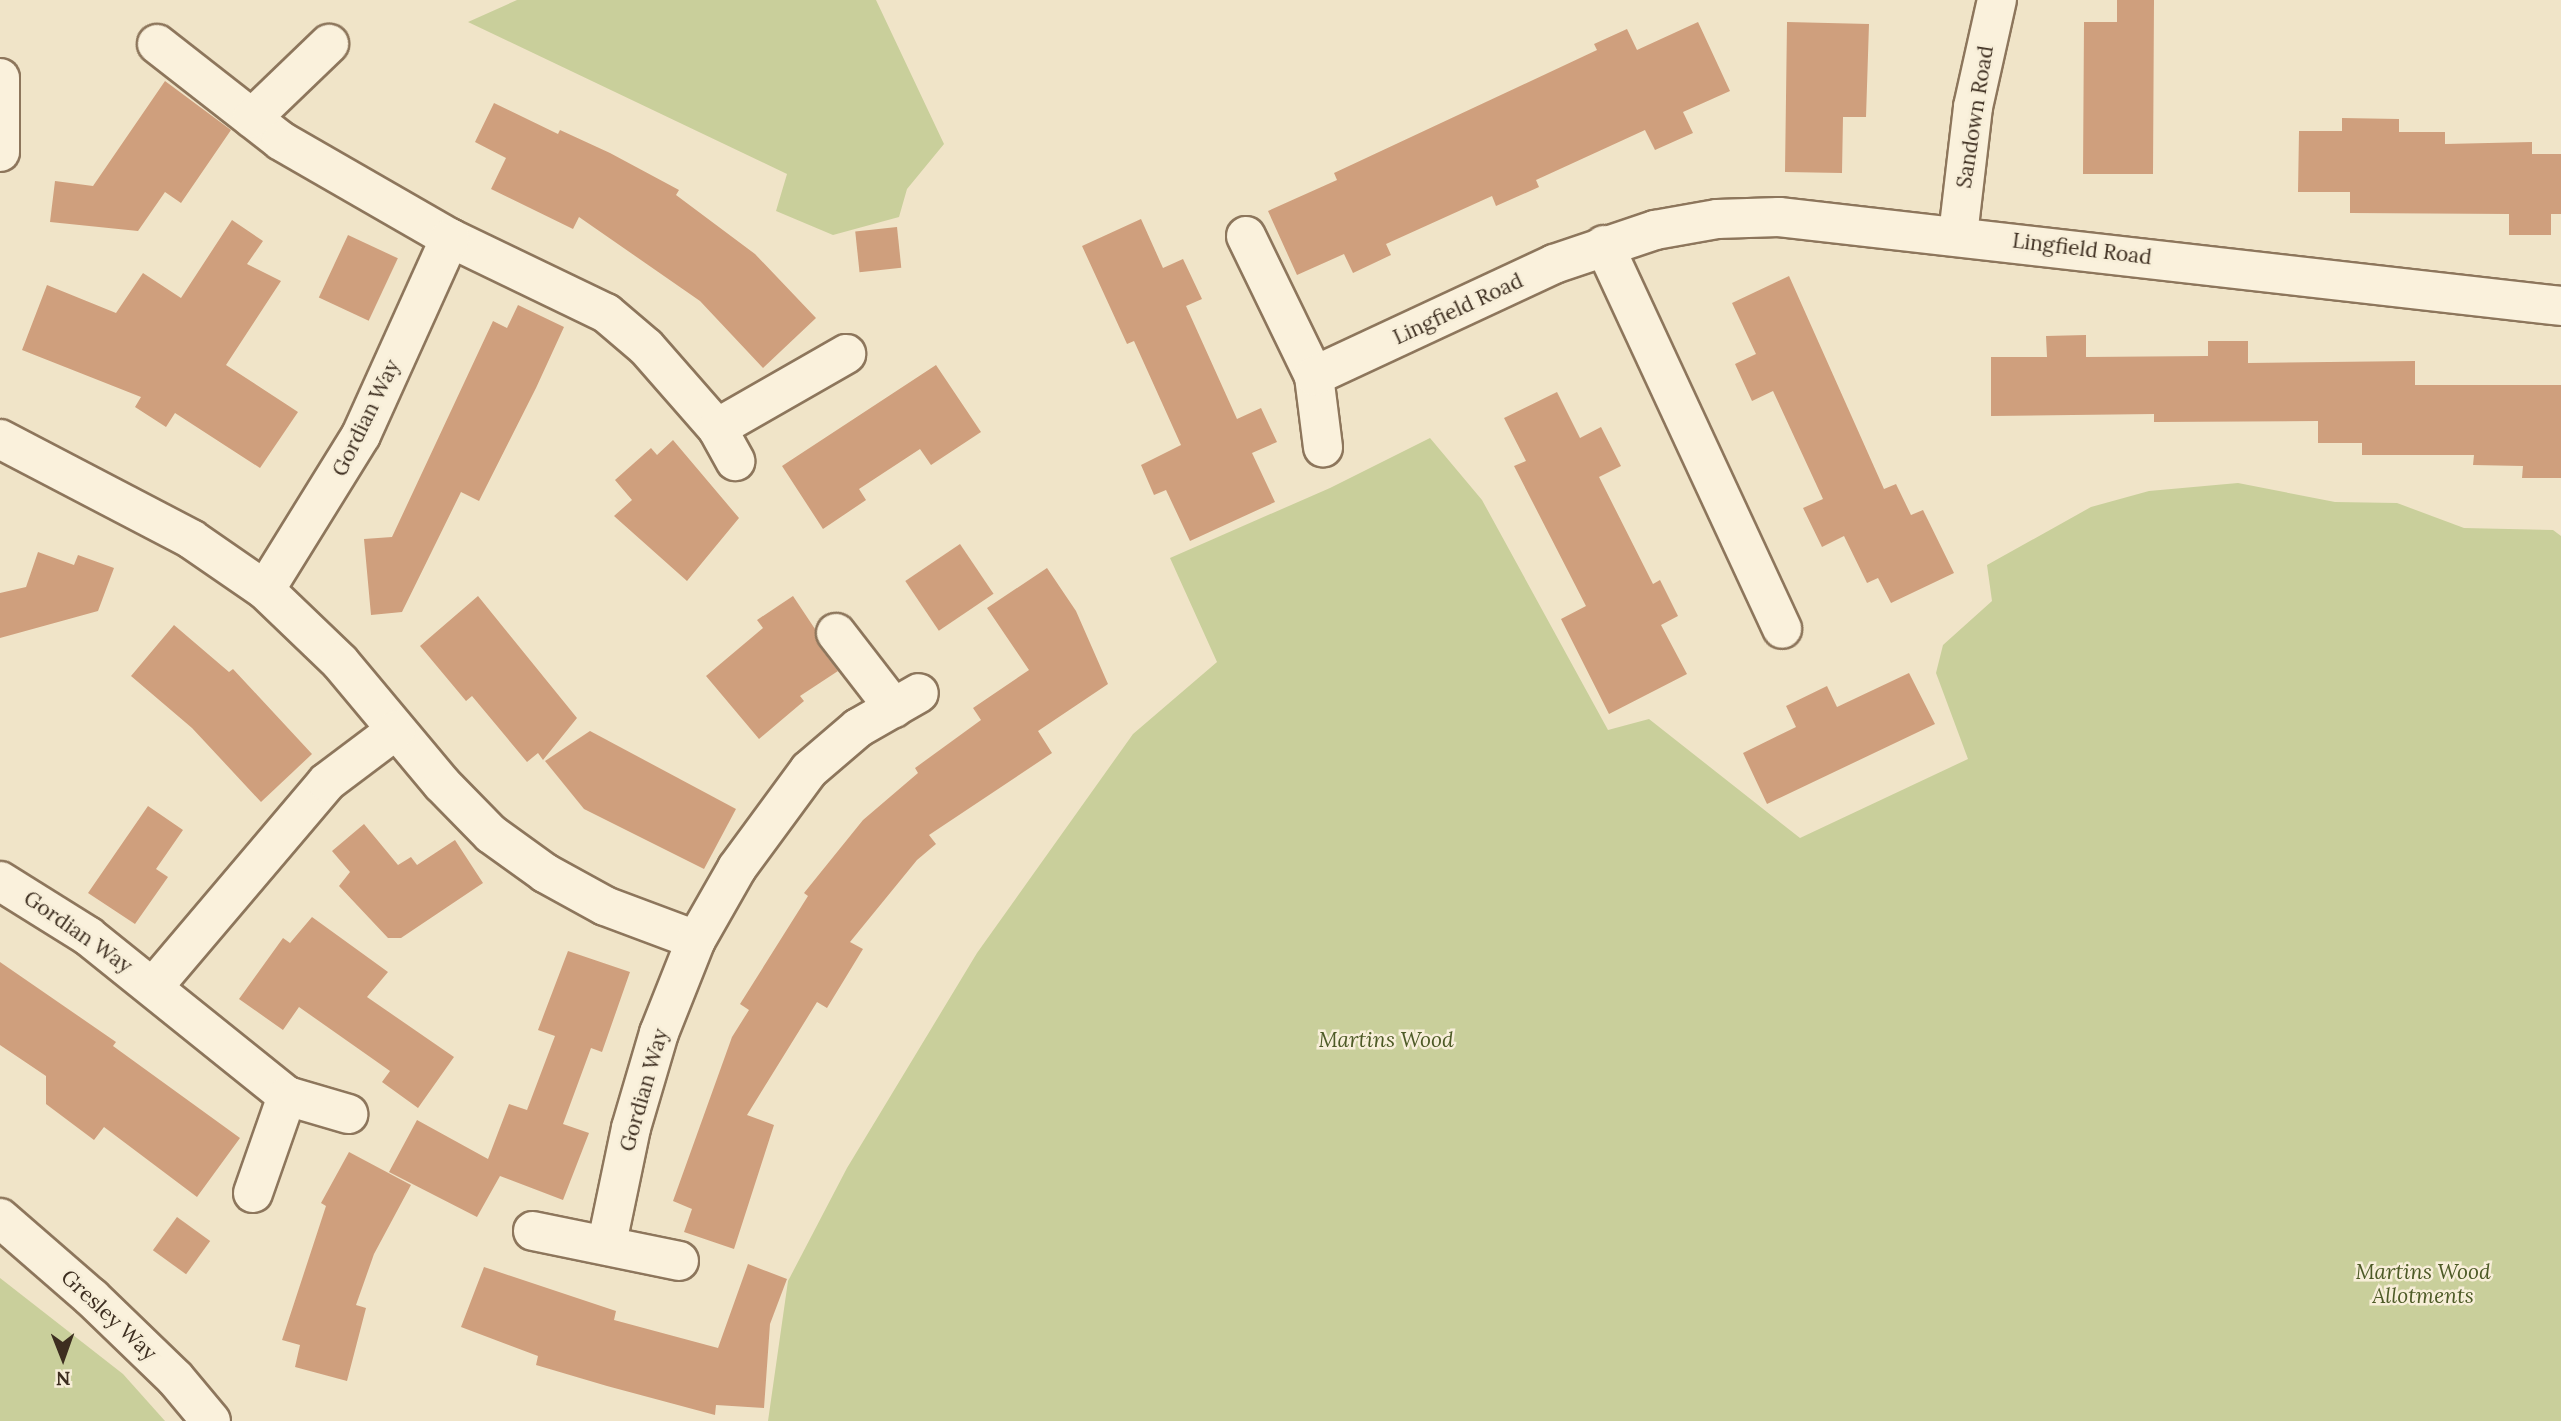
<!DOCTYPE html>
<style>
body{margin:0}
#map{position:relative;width:2561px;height:1421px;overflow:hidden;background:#f0e4c8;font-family:Lora,serif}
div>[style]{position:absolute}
.green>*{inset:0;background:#c9cf9b}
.building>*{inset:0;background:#cf9f7d;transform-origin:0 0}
.roads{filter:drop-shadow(2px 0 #8d765c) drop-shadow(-2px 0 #8d765c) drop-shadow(0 2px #8d765c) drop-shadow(0 -2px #8d765c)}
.street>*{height:38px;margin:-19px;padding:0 19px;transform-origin:19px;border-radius:19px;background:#faf1dc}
.secondary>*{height:38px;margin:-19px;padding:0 19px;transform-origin:19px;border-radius:19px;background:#faf1dc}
span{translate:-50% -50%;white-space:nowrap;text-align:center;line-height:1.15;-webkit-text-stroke:5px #f7eed8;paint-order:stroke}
.street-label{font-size:21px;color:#3d2e20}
.park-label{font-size:21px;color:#4d5a26;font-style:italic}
.north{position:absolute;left:28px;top:1323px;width:70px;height:70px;-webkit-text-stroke:5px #f7eed8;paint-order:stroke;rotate:179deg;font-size:19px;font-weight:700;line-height:28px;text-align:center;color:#3d2e20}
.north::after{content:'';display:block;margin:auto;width:24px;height:32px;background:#3d2e20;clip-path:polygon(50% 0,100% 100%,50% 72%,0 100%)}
</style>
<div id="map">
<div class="green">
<i style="clip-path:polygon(517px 0,876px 0,944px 144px,907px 189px,899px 217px,833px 235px,776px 211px,787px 174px,468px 22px)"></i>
<i style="clip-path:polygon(1430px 438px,1482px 500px,1608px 730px,1649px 719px,1800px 838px,1968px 759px,1936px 673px,1943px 645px,1992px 601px,1987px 565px,2091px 507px,2149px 491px,2238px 483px,2335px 502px,2397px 503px,2464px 528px,2553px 530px,2561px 536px,2561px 1421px,768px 1421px,788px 1281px,847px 1168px,977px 953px,1133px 734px,1217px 662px,1170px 558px,1330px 488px)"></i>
<i style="clip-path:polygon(0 1278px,123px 1374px,165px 1421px,0 1421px)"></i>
</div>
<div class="building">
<i style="clip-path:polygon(2117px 0,2154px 0,2153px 174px,2083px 174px,2084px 22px,2117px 22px)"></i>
<i style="clip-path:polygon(1698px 22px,1730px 91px,1683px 112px,1693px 133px,1655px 150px,1645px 130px,1536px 180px,1539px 187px,1496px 206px,1492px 196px,1386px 244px,1391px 255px,1353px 273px,1344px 254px,1297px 275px,1268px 211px,1337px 180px,1334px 173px,1597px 50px,1594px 44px,1627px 29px,1637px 50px)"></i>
<i style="clip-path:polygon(1787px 22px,1869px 24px,1866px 117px,1843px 117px,1842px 173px,1785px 172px)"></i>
<i style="clip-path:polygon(165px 81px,231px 130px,181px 203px,165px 192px,138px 231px,50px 222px,55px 181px,93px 186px)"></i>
<i style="clip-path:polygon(494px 103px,558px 134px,560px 130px,610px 153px,679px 190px,676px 195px,755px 254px,816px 318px,763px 368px,700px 301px,579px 217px,573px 229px,491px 189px,506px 158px,475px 142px)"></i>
<i style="clip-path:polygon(2342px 118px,2399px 119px,2399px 132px,2445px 132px,2445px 144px,2532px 142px,2532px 154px,2561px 154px,2561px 214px,2551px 214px,2551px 235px,2509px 235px,2509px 214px,2350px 213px,2350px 192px,2298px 192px,2299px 131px,2342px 131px)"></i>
<i style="clip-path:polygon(1141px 219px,1163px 268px,1183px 259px,1202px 299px,1186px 306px,1237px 419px,1261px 408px,1277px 442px,1252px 453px,1275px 502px,1190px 541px,1166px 490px,1154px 495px,1141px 465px,1181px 445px,1134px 341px,1127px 344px,1082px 246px)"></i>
<i style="clip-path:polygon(232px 220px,263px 241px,247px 264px,281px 281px,226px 365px,298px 412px,260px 468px,175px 413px,166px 427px,135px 407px,141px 397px,22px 350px,47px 285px,116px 313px,143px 273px,181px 298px)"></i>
<i style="left:897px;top:227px;width:41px;height:42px;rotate:84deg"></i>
<i style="left:348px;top:235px;width:55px;height:69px;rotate:25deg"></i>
<i style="clip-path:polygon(1789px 276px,1884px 489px,1896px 484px,1911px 515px,1923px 510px,1954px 573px,1891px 603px,1878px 578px,1867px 583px,1844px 536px,1822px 547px,1803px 508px,1823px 499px,1773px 391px,1752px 401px,1735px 364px,1756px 354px,1732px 303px)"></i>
<i style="clip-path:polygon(518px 305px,564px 327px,536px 388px,479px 501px,461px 492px,402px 612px,371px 615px,364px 539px,392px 537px,493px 321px,507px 328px)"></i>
<i style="clip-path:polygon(2086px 335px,2086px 357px,2208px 356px,2208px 341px,2248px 341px,2248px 363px,2415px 361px,2415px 385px,2561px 385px,2561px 478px,2522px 478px,2523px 466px,2473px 465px,2474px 455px,2362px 455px,2362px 443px,2318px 443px,2318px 421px,2154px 422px,2154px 414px,1991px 416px,1991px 357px,2047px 357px,2046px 336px)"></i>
<i style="clip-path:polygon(936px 365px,981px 432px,931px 465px,920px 449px,859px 489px,866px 500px,823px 529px,782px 466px)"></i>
<i style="clip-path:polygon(1557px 392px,1580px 438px,1601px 427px,1621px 466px,1599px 477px,1653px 584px,1660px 580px,1678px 616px,1661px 625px,1687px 674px,1609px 714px,1561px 619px,1586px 606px,1514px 466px,1526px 461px,1504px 418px)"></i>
<i style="clip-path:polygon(673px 440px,739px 518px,687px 581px,614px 516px,632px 500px,615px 480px,651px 448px,657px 455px)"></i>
<i style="left:960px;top:544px;width:60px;height:66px;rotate:56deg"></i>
<i style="clip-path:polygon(38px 552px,74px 565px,78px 555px,114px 568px,98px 611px,0 638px,0 593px,26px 587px)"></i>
<i style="clip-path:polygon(1047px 568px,1076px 611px,1108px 684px,1038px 731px,1052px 753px,929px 835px,936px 844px,917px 860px,850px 942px,863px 949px,827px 1008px,817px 1002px,747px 1115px,774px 1125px,734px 1249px,684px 1232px,692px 1209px,673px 1201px,732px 1037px,749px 1010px,740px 1004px,808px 896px,804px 893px,863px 820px,918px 773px,915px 768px,981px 720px,973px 708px,1029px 670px,987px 608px)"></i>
<i style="clip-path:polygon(478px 596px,577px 718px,543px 760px,538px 753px,527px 762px,472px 696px,466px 701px,420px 646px)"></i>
<i style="clip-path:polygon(793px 596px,815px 629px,819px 646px,838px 671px,800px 696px,804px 701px,759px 739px,706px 676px,763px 628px,757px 620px)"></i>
<i style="clip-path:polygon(174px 625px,229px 672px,233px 669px,312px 754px,261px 802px,192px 728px,131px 676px)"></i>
<i style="clip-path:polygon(1909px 673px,1935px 724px,1767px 804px,1743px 753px,1796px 727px,1786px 706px,1827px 686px,1837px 707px)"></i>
<i style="clip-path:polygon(590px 731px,736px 809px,704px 869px,584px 809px,545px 761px)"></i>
<i style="clip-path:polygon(148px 806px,183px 830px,156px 869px,168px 877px,135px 924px,88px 893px)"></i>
<i style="clip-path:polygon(364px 824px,398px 865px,411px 857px,417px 865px,455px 840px,483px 883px,401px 938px,388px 938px,339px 886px,350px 872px,332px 851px)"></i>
<i style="clip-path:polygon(312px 917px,388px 972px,367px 997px,454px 1057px,418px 1108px,382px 1082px,390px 1071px,299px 1007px,283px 1030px,239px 999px,283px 938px,290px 943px)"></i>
<i style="clip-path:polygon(568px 951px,630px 972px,602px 1052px,591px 1048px,563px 1124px,589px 1133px,563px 1200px,500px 1176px,477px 1217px,389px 1172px,417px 1120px,488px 1159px,509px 1104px,527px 1110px,555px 1036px,538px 1030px)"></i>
<i style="clip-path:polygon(0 962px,116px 1042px,113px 1046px,240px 1138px,197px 1197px,104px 1127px,94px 1140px,46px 1104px,46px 1076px,0 1045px)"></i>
<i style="clip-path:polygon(349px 1152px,411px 1185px,374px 1254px,356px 1305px,366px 1308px,347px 1381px,295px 1367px,300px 1345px,282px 1340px,326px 1206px,321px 1203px)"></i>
<i style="left:177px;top:1217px;width:41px;height:41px;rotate:36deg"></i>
<i style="clip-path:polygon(748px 1264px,787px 1279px,770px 1324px,764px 1408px,716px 1405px,715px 1415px,607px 1386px,536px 1365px,538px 1356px,461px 1327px,484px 1267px,616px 1311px,614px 1320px,718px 1348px)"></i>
</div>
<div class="roads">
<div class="street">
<i style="left:157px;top:44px;width:157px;rotate:38deg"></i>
<i style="left:281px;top:141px;width:195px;rotate:29.9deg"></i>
<i style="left:450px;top:238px;width:173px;rotate:25.7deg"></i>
<i style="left:606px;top:313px;width:52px;rotate:40.4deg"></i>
<i style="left:646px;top:347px;width:108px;rotate:48.8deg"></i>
<i style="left:717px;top:428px;width:38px;rotate:61deg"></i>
<i style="left:0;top:78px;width:74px;rotate:90deg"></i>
<i style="left:252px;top:118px;width:107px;rotate:-43.9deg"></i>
<i style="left:1958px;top:235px;width:129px;rotate:-83.3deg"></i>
<i style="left:1973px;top:107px;width:110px;rotate:-77.4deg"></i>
<i style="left:1246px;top:236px;width:156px;rotate:64.1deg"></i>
<i style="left:1314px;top:376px;width:72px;rotate:82.8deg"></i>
<i style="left:1604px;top:245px;width:423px;rotate:65.1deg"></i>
<i style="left:1314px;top:376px;width:265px;rotate:-25deg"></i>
<i style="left:1554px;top:264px;width:107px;rotate:-18.6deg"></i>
<i style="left:1655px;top:230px;width:63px;rotate:-10.1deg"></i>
<i style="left:1717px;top:219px;width:62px;rotate:-1.8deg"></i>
<i style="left:1779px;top:217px;width:787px;rotate:6.49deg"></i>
<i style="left:717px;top:428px;width:149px;rotate:-29.8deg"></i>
<i style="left:0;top:439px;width:216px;rotate:27.6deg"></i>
<i style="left:191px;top:539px;width:90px;rotate:34.6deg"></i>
<i style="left:265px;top:590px;width:104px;rotate:43.8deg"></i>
<i style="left:340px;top:662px;width:159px;rotate:50.1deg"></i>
<i style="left:442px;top:784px;width:70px;rotate:45.6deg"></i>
<i style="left:491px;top:834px;width:67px;rotate:35.8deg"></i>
<i style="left:545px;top:873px;width:68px;rotate:28.8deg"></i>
<i style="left:605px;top:906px;width:97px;rotate:20.5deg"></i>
<i style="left:265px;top:590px;width:182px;rotate:-58.2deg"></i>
<i style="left:361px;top:435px;width:216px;rotate:-65.7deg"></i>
<i style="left:836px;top:633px;width:95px;rotate:52.3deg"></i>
<i style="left:0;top:881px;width:104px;rotate:32deg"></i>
<i style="left:88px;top:936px;width:255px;rotate:38.8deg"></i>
<i style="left:287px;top:1096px;width:64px;rotate:16.4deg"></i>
<i style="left:154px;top:986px;width:267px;rotate:-49.7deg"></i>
<i style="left:327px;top:782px;width:86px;rotate:-37deg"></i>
<i style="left:253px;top:1193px;width:103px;rotate:-70.7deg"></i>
<i style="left:533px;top:1231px;width:149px;rotate:11.6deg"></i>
<i style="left:607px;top:1243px;width:117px;rotate:-78.2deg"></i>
<i style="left:631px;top:1128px;width:99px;rotate:-73.6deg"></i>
<i style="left:659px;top:1033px;width:100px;rotate:-68.3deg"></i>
<i style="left:696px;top:940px;width:83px;rotate:-60.3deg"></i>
<i style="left:737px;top:868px;width:122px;rotate:-53.7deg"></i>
<i style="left:809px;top:770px;width:65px;rotate:-40.6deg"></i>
<i style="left:858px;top:728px;width:70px;rotate:-29.8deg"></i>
</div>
<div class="secondary">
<i style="left:0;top:1218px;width:121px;rotate:41deg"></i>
<i style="left:91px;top:1297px;width:117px;rotate:44deg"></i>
<i style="left:175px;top:1378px;width:56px;rotate:50.1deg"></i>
</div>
</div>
<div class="street-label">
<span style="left:1975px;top:117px;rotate:-81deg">Sandown Road</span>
<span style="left:2082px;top:249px;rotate:7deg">Lingfield Road</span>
<span style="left:1458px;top:309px;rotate:-25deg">Lingfield Road</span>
<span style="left:366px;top:418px;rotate:-64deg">Gordian Way</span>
<span style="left:78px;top:932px;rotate:35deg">Gordian Way</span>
<span style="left:644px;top:1090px;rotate:-74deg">Gordian Way</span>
<span style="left:109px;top:1315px;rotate:43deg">Gresley Way</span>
</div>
<div class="park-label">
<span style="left:1386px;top:1040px">Martins Wood</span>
<span style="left:2423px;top:1284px">Martins Wood<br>Allotments</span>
</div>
<div class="north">N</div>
</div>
